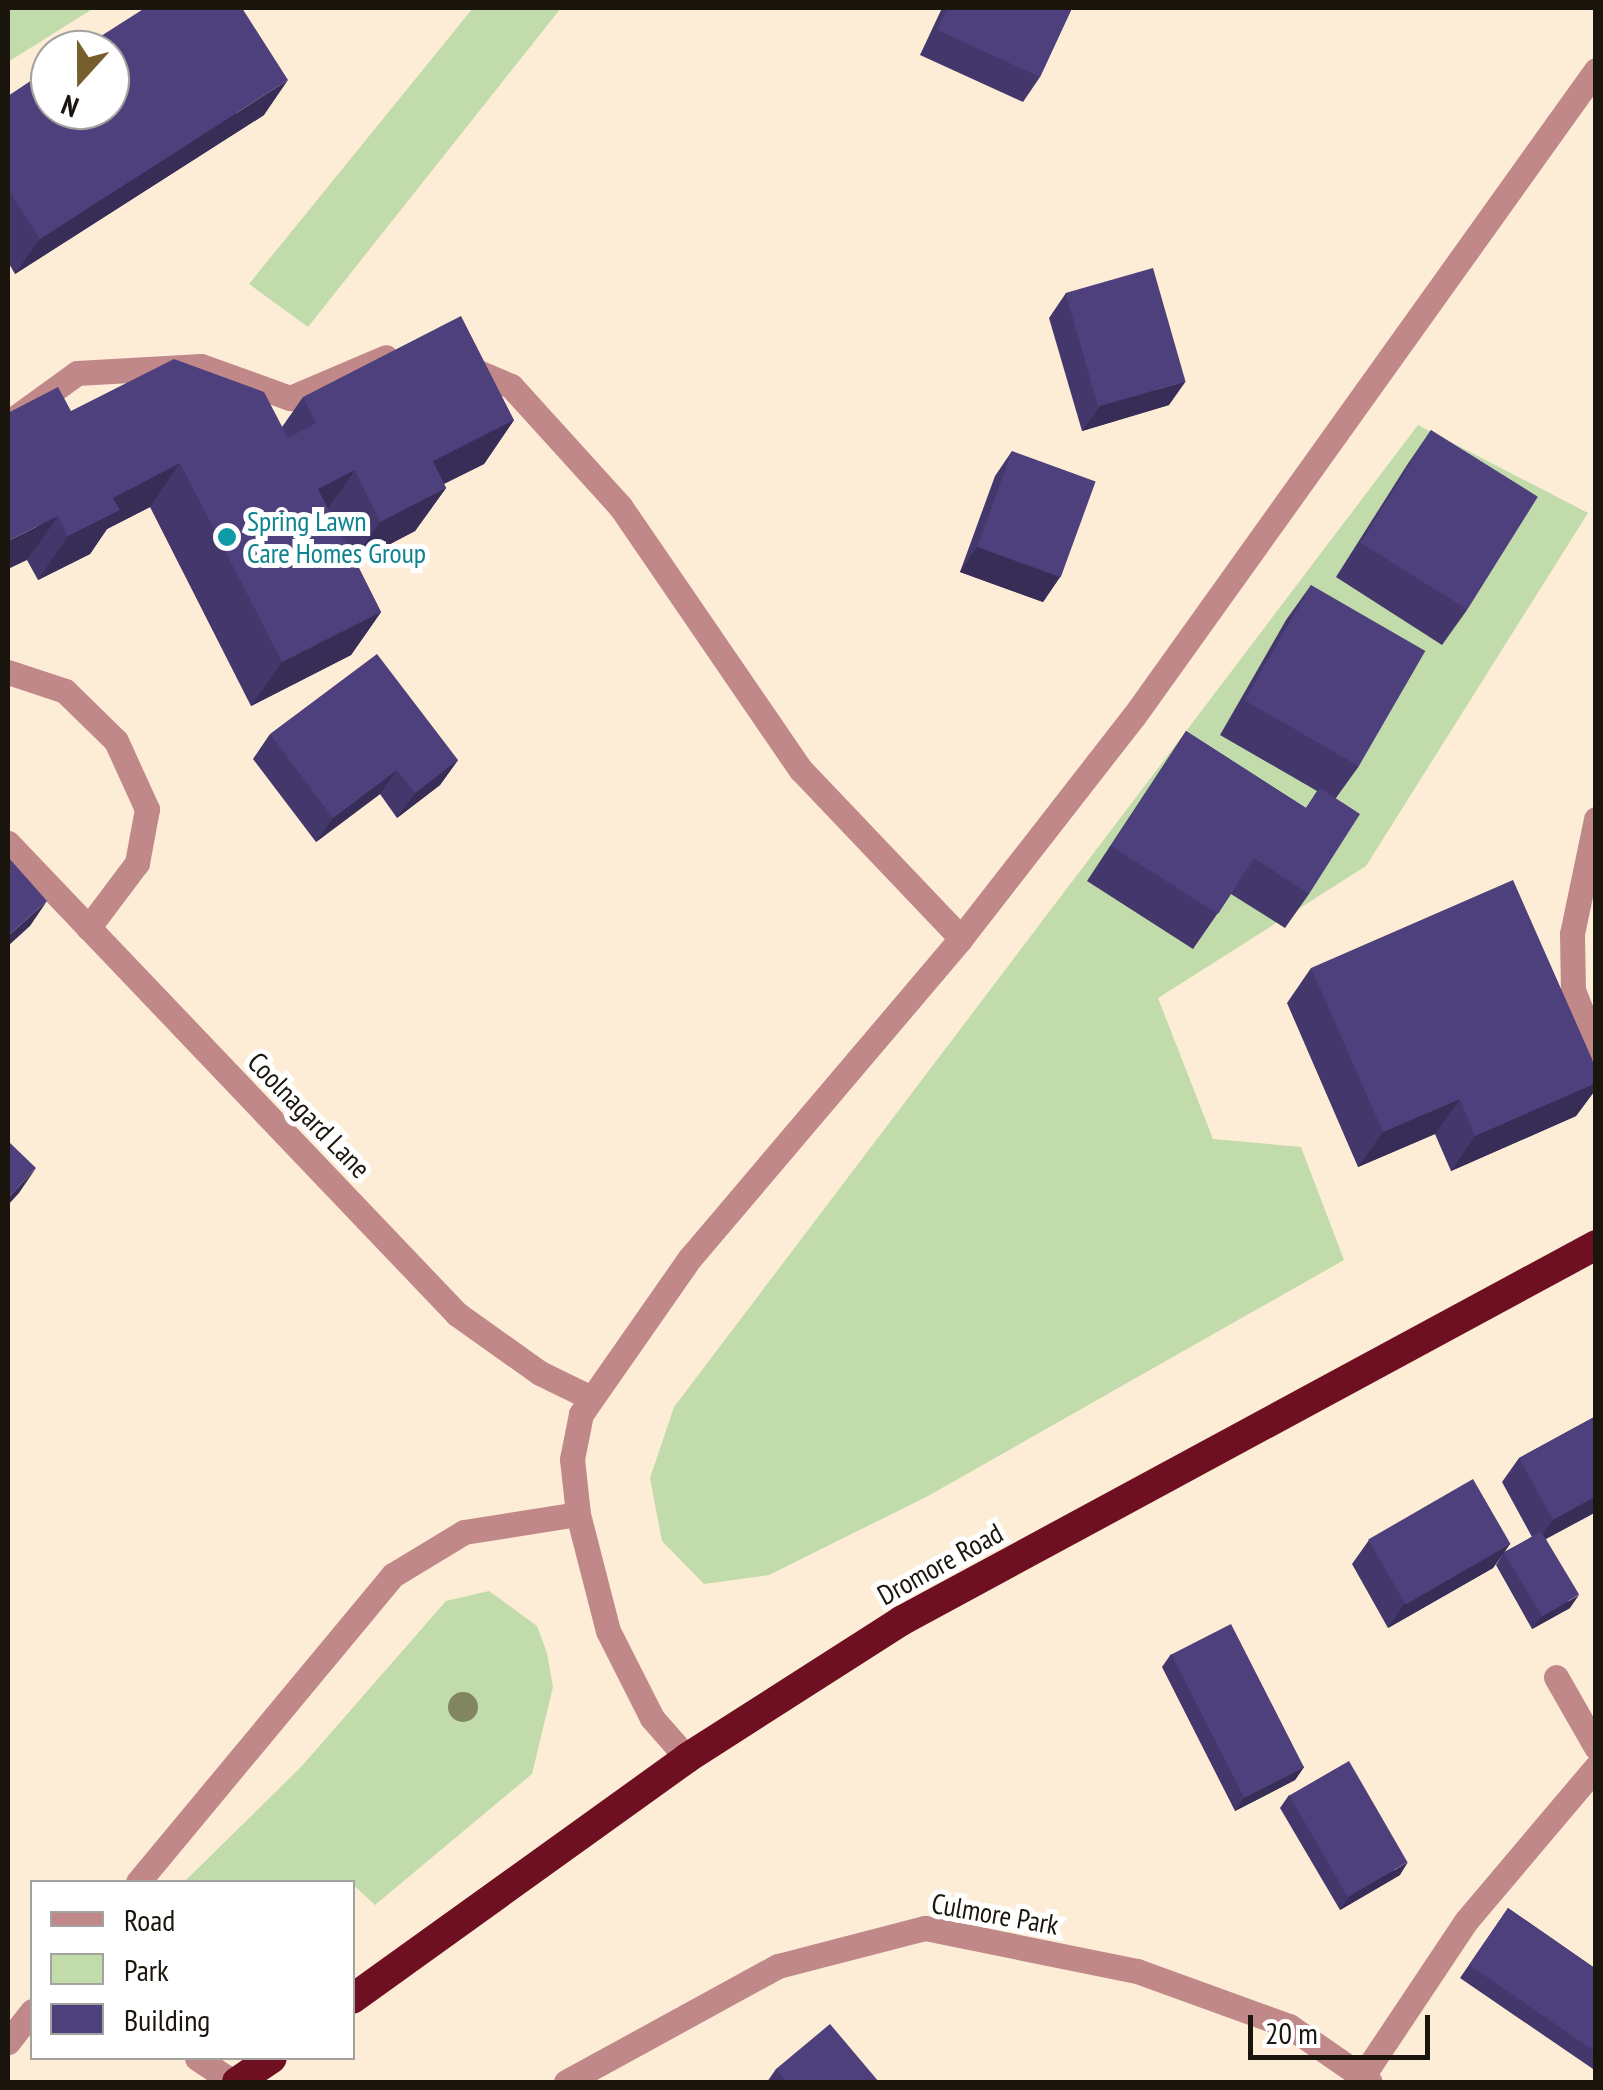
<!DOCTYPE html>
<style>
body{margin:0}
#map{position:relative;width:1603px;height:2090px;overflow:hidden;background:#fdedd6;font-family:"PT Sans Narrow",sans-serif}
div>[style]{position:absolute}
.green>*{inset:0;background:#c2dbaa}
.minor>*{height:25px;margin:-12.5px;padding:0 12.5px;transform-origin:12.5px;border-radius:12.5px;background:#c18889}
.highway>*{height:30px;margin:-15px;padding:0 15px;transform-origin:15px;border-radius:15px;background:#6e1021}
.trees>*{width:30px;height:30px;margin:-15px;border-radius:50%;background:#818560}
.wall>*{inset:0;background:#43376b}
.shaded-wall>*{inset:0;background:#372d57}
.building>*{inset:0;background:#4e407c;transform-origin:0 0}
.dots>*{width:28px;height:28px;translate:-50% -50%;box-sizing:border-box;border:5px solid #fff;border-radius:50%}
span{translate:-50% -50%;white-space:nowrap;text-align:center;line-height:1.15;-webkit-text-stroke:10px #fff;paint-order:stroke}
.culture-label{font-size:28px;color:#0d838f}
.left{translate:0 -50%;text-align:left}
.street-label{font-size:28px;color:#1b160d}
.frame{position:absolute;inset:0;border:10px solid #1b160d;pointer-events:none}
.legend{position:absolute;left:30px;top:1880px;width:325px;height:180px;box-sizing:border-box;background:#fff;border:2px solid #a4a29e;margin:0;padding:12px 18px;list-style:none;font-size:30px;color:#1b160d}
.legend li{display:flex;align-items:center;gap:20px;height:50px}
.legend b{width:50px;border:2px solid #a4a29e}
.north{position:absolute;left:30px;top:30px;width:100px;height:100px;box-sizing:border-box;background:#fff;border:2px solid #a4a29e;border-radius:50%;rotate:201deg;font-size:28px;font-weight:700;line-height:40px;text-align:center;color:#1b160d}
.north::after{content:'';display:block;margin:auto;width:35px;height:45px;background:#775e2f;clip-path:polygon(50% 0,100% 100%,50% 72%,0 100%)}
.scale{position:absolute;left:1248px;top:2015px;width:182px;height:45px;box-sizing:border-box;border:5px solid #1b160d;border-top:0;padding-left:12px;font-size:30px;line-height:35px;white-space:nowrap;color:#1b160d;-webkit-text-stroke:8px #fff;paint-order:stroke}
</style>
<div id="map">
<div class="green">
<i style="clip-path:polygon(8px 8px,94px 8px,8px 62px)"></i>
<i style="clip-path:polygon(473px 8px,561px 8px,308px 327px,249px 284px)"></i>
<i style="clip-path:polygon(1418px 425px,1588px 513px,1366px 866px,1158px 998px,1213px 1139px,1301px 1147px,1344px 1260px,928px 1496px,769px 1575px,704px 1584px,662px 1541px,650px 1478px,674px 1407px)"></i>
<i style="clip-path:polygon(489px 1591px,537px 1626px,547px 1653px,553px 1687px,532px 1774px,375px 1905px,348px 1880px,184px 1882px,301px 1767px,446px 1601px)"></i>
</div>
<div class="minor">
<i style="left:464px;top:366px;width:51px;rotate:23.1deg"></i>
<i style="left:511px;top:386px;width:162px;rotate:47.8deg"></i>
<i style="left:620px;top:506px;width:320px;rotate:55.6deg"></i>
<i style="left:801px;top:770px;width:232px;rotate:46.4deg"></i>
<i style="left:8px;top:423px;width:85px;rotate:-35.9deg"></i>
<i style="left:77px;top:373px;width:124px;rotate:-3.2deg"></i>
<i style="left:201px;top:366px;width:95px;rotate:19.8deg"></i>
<i style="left:290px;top:398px;width:104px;rotate:-23.1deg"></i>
<i style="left:8px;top:672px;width:60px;rotate:18.4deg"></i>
<i style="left:65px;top:691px;width:71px;rotate:44.4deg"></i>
<i style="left:116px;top:741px;width:75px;rotate:65.5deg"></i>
<i style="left:147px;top:809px;width:55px;rotate:100.5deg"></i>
<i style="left:137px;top:863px;width:81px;rotate:127deg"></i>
<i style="left:1596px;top:819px;width:117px;rotate:101.8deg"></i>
<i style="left:1572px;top:934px;width:56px;rotate:89deg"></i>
<i style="left:1573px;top:990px;width:62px;rotate:68.4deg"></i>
<i style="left:8px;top:843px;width:651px;rotate:46.37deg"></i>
<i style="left:457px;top:1314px;width:102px;rotate:35.4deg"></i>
<i style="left:540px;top:1373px;width:57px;rotate:26.1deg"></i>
<i style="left:1556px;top:1677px;width:81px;rotate:60.3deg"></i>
<i style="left:687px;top:1758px;width:53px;rotate:-131.2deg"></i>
<i style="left:652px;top:1718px;width:97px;rotate:-116.8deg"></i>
<i style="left:608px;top:1631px;width:121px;rotate:-104.4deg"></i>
<i style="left:578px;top:1514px;width:55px;rotate:-96.2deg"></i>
<i style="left:572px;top:1459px;width:46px;rotate:-78.7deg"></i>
<i style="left:581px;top:1414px;width:190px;rotate:-55.1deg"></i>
<i style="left:690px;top:1258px;width:419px;rotate:-49.7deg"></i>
<i style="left:961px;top:938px;width:281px;rotate:-52.1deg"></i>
<i style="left:1134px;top:716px;width:794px;rotate:-54.43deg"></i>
<i style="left:138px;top:1882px;width:399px;rotate:-50.3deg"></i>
<i style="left:393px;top:1575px;width:83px;rotate:-31.2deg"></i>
<i style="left:464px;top:1532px;width:115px;rotate:-9deg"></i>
<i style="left:8px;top:2042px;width:39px;rotate:-52deg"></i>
<i style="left:197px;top:2058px;width:43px;rotate:33.7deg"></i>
<i style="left:1362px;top:2077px;width:187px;rotate:-56.3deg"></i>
<i style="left:1466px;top:1921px;width:202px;rotate:-49.8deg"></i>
<i style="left:566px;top:2082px;width:242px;rotate:-28.7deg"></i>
<i style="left:778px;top:1966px;width:152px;rotate:-14.5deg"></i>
<i style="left:925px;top:1928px;width:216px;rotate:11.5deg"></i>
<i style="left:1137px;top:1971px;width:162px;rotate:19.9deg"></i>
<i style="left:1289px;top:2026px;width:98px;rotate:34.7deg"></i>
</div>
<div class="highway">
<i style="left:352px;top:1999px;width:413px;rotate:-35.7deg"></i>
<i style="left:687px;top:1758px;width:254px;rotate:-32.6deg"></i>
<i style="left:901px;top:1621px;width:790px;rotate:-28.41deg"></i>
<i style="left:237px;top:2082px;width:42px;rotate:-34.4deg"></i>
</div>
<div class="trees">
<i style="left:463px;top:1707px"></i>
</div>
<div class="wall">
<i style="clip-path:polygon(942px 8px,1072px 8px,1040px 77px,1023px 102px,920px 55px)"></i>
<i style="clip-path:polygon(8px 96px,264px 115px,15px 274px,8px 262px)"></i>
<i style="clip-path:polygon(1066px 293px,1169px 405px,1082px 431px,1049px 318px)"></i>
<i style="clip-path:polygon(303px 397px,514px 420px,484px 464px,444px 484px,446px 488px,415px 531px,356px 562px,381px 612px,351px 655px,251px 706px,150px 507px,107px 529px,90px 554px,38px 580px,27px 560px,71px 411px,282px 427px)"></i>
<i style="clip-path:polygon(1431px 430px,1467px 610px,1442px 645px,1336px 577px,1407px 465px)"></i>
<i style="clip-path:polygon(1012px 451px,1060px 577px,1043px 602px,960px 572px,995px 476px)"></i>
<i style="clip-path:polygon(1311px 585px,1359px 766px,1336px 798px,1309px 894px,1285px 928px,1231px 894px,1193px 949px,1087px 881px,1186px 731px,1306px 808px,1317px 791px,1220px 735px,1286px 620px)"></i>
<i style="clip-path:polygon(270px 734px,458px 760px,440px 785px,397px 818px,380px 794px,316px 842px,253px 759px)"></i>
<i style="clip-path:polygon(1311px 968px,1596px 1068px,1596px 1089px,1576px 1116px,1451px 1171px,1435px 1134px,1358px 1167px,1287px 1003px)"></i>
<i style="clip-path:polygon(1596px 1416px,1596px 1512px,1546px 1539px,1570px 1608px,1532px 1629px,1496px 1565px,1504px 1552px,1532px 1537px,1502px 1482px,1519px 1458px)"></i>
<i style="clip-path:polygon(1369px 1540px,1510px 1544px,1493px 1568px,1388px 1628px,1352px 1564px)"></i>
<i style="clip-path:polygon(1171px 1654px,1304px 1767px,1295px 1780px,1235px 1811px,1162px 1667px)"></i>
<i style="clip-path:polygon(1289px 1795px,1400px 1875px,1340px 1910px,1280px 1808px)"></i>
<i style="clip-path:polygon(1508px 1908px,1596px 1969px,1596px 2071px,1460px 1978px)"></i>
<i style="clip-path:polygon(776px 2069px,879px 2082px,767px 2082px)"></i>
</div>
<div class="shaded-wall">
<i style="clip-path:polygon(288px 80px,264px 115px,15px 274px,40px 239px)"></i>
<i style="clip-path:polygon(1186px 381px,1169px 405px,1082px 431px,1100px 406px)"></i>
<i style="clip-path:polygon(514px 420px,484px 464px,402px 504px,433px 461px)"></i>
<i style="clip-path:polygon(180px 463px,150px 507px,107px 529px,90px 554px,38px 580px,68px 536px,113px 498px)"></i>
<i style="clip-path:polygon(355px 470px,324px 514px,318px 489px)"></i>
<i style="clip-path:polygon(446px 488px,415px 531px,350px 565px,380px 522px)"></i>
<i style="clip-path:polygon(58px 516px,27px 560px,8px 569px,8px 541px)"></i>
<i style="clip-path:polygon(977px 547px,1060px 577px,1043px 602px,960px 572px)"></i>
<i style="clip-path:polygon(381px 612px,351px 655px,251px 706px,282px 662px)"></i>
<i style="clip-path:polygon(458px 760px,440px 785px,397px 818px,415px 793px)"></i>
<i style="clip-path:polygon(397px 770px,380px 794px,316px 842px,333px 818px)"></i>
<i style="clip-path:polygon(47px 901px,30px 926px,8px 946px,8px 936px)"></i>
<i style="clip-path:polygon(1596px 1083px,1596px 1089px,1576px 1116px,1451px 1171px,1475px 1136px)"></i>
<i style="clip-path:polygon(1460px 1099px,1435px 1134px,1358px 1167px,1383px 1132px)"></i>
<i style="clip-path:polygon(36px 1168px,19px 1193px,8px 1205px,8px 1198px)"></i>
<i style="clip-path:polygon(1596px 1496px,1596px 1512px,1536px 1544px,1553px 1520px)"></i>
<i style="clip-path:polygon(1510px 1544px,1493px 1568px,1388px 1628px,1405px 1603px)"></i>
<i style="clip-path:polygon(1579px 1595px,1570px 1608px,1532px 1629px,1541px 1617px)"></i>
<i style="clip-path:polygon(1304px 1767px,1295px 1780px,1235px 1811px,1244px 1798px)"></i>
<i style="clip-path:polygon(1408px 1862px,1400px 1875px,1340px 1910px,1349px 1897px)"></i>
</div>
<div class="building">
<i style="clip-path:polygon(145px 8px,242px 8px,288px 80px,40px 239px,8px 189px,8px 96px,50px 68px,50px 110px,110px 110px,110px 50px,79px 50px)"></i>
<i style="clip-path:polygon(947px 8px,1072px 8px,1040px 77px,937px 30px)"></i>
<i style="left:1153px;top:268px;width:118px;height:91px;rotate:74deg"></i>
<i style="clip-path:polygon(461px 316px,514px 420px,433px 461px,446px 488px,380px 522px,355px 470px,318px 489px,381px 612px,282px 662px,180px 463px,113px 498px,120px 510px,68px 536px,58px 516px,8px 541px,8px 413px,58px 387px,71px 411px,174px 359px,264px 392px,288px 438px,316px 423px,303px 397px)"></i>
<i style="left:1431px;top:430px;width:126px;height:133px;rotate:32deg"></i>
<i style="left:1012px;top:451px;width:89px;height:102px;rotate:20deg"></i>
<i style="left:1311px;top:585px;width:132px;height:133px;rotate:30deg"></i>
<i style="clip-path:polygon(377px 654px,458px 760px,415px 793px,397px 770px,333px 818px,270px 734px)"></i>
<i style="clip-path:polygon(1186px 731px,1306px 808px,1320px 788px,1360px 814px,1309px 894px,1254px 858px,1218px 914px,1111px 846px)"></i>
<i style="clip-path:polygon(8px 857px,47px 901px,8px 936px)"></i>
<i style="clip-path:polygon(1513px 880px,1596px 1068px,1596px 1083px,1475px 1136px,1460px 1099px,1383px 1132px,1311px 968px)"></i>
<i style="clip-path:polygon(8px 1141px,36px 1168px,8px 1198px)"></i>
<i style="clip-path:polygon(1596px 1416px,1596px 1496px,1553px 1520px,1519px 1458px)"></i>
<i style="left:1473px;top:1479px;width:75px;height:121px;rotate:60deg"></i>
<i style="left:1541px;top:1531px;width:74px;height:43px;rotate:59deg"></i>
<i style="left:1231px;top:1624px;width:161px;height:67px;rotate:63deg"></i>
<i style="left:1349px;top:1761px;width:117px;height:69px;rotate:60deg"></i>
<i style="clip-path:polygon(1508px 1908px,1596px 1969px,1596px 2052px,1469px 1965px)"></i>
<i style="clip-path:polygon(830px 2024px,879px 2082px,787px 2082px,776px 2069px)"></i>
</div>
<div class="dots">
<i style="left:227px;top:537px;background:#0f9aa8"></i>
</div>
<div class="culture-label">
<span class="left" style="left:247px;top:537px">Spring Lawn<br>Care Homes Group</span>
</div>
<div class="street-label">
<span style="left:309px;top:1115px;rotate:46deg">Coolnagard Lane</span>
<span style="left:940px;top:1564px;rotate:-29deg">Dromore Road</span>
<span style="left:995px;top:1914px;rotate:10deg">Culmore Park</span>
</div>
<div class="frame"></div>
<ul class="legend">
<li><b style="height:12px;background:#c18889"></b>Road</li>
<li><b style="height:28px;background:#c2dbaa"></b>Park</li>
<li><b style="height:28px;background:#4e407c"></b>Building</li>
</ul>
<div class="north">N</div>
<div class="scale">20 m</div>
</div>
